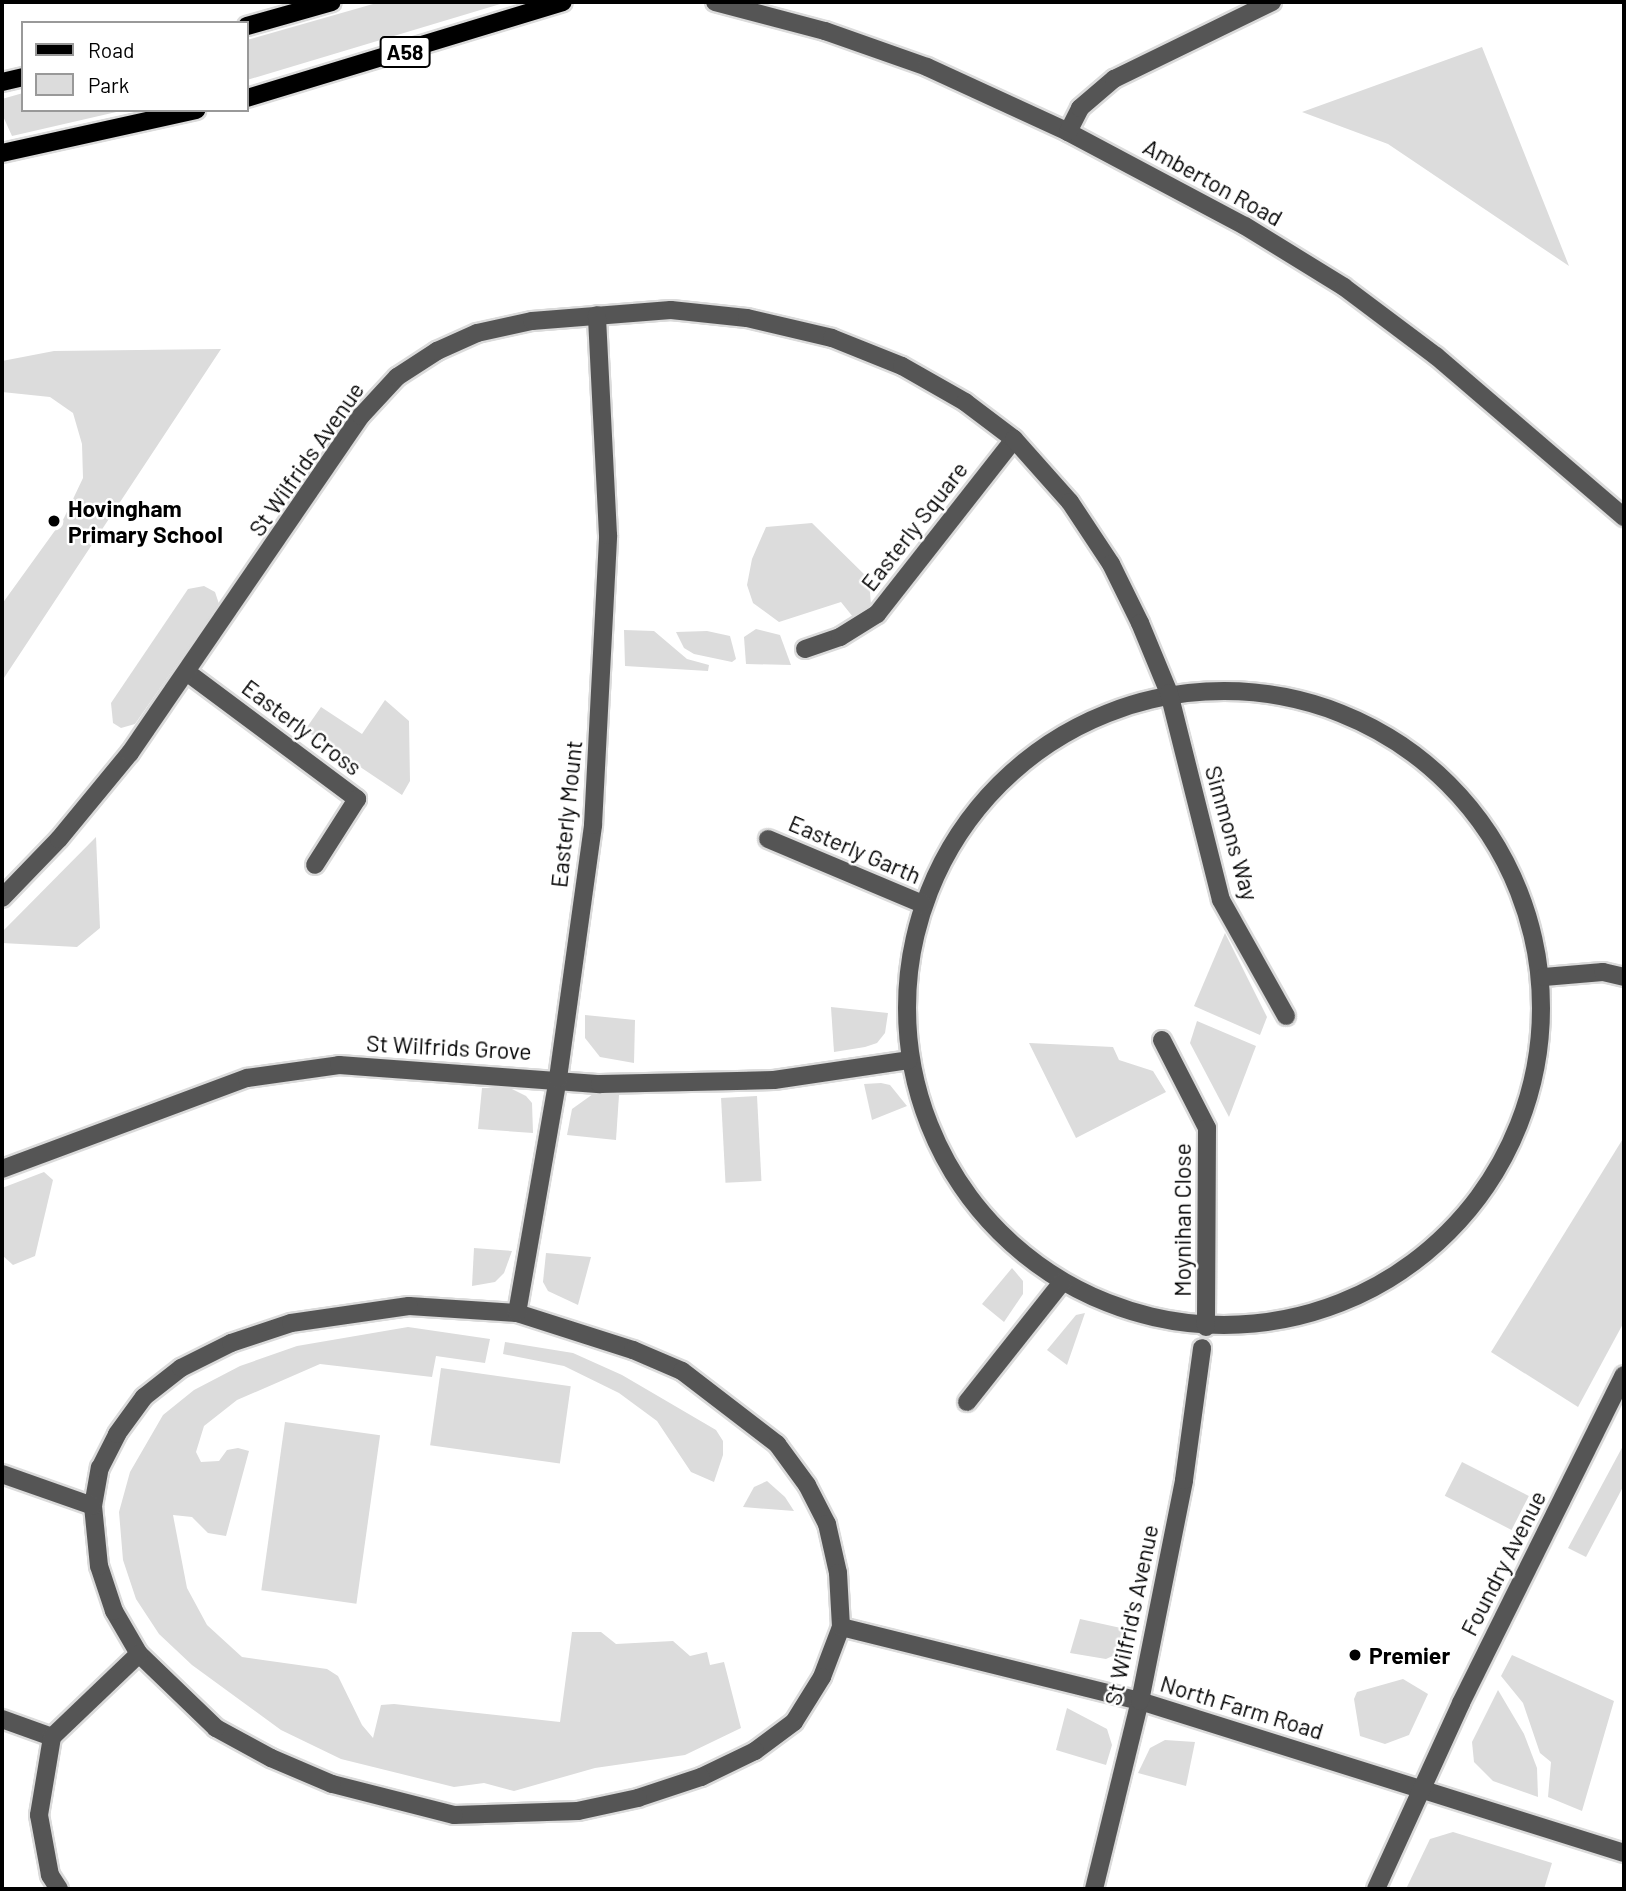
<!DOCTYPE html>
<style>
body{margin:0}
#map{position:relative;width:1626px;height:1891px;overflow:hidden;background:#fff;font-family:Barlow,sans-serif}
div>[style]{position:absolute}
.green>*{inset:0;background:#dcdcdc;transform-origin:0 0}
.roads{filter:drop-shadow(2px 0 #dbdbdb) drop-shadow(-2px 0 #dbdbdb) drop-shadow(0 2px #dbdbdb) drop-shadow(0 -2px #dbdbdb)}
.minor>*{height:18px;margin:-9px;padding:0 9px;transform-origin:9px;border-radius:9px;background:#555}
.minor>.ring{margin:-9px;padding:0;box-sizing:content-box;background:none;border:18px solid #555;border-radius:50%}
.major>*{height:18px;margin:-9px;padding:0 9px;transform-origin:9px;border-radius:9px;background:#000}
.dots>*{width:19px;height:19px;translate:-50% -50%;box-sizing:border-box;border:4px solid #fff;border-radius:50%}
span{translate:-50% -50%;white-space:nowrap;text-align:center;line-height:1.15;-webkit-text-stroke:5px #fff;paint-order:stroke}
.shield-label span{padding:2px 5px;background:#fff;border:2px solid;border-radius:5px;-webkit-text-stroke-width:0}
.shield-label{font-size:21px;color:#000;font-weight:700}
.street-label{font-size:23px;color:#000}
.poi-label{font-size:23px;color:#000;font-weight:700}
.left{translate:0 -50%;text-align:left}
.frame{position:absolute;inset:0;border:4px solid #000;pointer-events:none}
.legend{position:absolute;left:21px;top:21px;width:228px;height:91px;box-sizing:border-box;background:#fff;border:2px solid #999;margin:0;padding:9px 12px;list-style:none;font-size:21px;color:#000}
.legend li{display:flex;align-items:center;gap:14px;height:35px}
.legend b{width:35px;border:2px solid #999}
</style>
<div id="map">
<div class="green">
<i style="clip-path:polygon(380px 2px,507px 2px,247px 80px,247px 40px)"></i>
<i style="clip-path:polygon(1482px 47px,1569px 266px,1388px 144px,1302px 112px)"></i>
<i style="clip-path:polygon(23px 93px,23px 110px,125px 110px,12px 136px,2px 114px,2px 99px)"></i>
<i style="clip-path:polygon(221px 349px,2px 681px,2px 604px,64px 518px,83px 478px,82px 444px,73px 413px,50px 397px,2px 392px,2px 361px,54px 351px)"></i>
<i style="clip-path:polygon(812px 523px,869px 579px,871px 605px,853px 617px,841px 602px,779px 622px,753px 603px,747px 585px,752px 559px,766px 527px)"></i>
<i style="clip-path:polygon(204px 586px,215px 592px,219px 604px,135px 724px,121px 728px,113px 723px,111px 703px,188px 589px)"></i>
<i style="clip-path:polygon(756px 629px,780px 635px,791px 665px,746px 664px,744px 637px)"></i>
<i style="clip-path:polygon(624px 630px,654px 631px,687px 659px,709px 665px,708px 671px,625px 666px)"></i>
<i style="clip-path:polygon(707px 631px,730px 636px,736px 659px,732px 662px,694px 654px,684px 648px,676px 632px)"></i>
<i style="clip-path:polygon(385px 700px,409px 721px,410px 781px,402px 795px,305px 730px,321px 707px,362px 734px)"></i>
<i style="clip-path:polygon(96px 837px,100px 928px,77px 947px,2px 943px,2px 932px)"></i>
<i style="clip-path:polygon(1225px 933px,1267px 1017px,1260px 1035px,1194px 1006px)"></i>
<i style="clip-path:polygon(831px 1007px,888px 1013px,885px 1033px,877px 1043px,865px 1047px,834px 1052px)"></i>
<i style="clip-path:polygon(585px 1015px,635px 1020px,634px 1063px,600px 1057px,585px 1038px)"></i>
<i style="clip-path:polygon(1197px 1021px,1256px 1046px,1229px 1117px,1190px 1043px)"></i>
<i style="clip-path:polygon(1029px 1043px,1113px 1047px,1119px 1060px,1153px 1071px,1166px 1092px,1076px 1138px)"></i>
<i style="clip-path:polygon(881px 1083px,890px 1085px,907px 1106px,872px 1120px,864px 1084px)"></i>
<i style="clip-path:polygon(482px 1088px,510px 1088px,526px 1096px,532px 1103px,533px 1133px,478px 1129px)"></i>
<i style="clip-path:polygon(593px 1094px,619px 1095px,616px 1140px,567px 1135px,572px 1109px)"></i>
<i style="left:757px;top:1096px;width:85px;height:36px;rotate:87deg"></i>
<i style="clip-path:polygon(1624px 1137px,1624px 1322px,1578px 1407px,1491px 1352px)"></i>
<i style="clip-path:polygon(44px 1172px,53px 1180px,35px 1256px,13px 1265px,2px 1255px,2px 1188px)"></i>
<i style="clip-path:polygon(474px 1248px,512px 1251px,504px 1273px,495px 1282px,472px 1286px)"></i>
<i style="clip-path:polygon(546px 1253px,591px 1257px,578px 1305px,548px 1291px,543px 1282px)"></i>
<i style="clip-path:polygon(1012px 1268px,1023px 1281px,1023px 1294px,1004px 1322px,982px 1304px)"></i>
<i style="clip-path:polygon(1085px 1313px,1067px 1365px,1047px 1350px,1076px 1315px)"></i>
<i style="clip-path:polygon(408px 1327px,490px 1339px,485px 1363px,436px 1356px,432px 1377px,320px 1364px,237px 1400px,204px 1426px,196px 1452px,201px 1462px,219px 1461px,227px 1450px,238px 1448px,249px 1451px,226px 1536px,208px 1533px,192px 1517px,173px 1515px,187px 1588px,207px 1625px,242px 1657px,327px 1669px,338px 1676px,362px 1725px,373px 1738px,381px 1705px,394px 1704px,560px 1722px,572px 1632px,601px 1632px,616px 1644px,673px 1641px,690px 1656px,707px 1652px,710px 1665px,724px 1662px,741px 1728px,685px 1755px,595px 1768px,514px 1791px,484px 1783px,454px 1787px,341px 1759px,281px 1730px,192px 1665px,159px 1634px,136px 1599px,123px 1560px,119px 1512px,130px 1472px,163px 1415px,194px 1390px,240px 1366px,297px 1346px)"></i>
<i style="clip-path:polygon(505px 1342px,573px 1353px,622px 1375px,716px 1430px,723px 1441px,723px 1455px,714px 1482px,691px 1472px,657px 1421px,619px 1393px,564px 1366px,503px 1354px)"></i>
<i style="left:441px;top:1368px;width:131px;height:78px;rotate:8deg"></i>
<i style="left:285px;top:1422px;width:96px;height:170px;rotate:8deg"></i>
<i style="clip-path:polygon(1624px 1444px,1624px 1485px,1586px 1557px,1568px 1548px)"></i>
<i style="left:1462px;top:1462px;width:75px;height:38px;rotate:27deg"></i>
<i style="clip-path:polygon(767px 1481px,785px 1497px,794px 1511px,743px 1507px,754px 1487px)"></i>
<i style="clip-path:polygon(1080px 1619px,1130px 1630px,1119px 1653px,1106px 1659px,1070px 1653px)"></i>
<i style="clip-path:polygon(1512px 1655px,1614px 1701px,1582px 1811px,1548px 1797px,1551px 1762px,1540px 1753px,1523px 1703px,1501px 1676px)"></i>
<i style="clip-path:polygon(1403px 1679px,1428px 1694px,1409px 1735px,1385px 1744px,1360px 1736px,1354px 1699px,1357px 1692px)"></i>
<i style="clip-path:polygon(1498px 1690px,1524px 1734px,1537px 1768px,1538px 1797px,1493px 1781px,1474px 1762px,1472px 1742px)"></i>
<i style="clip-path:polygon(1067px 1708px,1107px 1729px,1112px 1745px,1106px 1765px,1056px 1750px)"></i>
<i style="clip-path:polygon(1165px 1740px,1195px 1742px,1186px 1786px,1138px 1773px,1150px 1748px)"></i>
<i style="clip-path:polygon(1453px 1832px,1552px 1863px,1544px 1889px,1406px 1889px,1430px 1839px)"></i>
</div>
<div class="roads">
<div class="minor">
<i style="left:715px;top:2px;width:114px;rotate:14.8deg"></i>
<i style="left:825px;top:31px;width:108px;rotate:19.4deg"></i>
<i style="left:927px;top:67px;width:155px;rotate:24.7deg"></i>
<i style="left:1068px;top:132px;width:200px;rotate:28deg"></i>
<i style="left:1245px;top:226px;width:116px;rotate:31.6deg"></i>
<i style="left:1344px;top:287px;width:115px;rotate:36.9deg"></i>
<i style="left:1436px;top:356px;width:248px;rotate:40.6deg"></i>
<i style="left:1068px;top:132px;width:27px;rotate:-63deg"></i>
<i style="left:1080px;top:108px;width:45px;rotate:-40.5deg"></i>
<i style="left:1114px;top:79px;width:176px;rotate:-26deg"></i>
<i style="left:805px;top:649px;width:37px;rotate:-19deg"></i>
<i style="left:840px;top:637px;width:44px;rotate:-31.9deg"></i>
<i style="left:877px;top:614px;width:222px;rotate:-51.9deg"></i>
<i style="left:188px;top:673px;width:211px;rotate:36.7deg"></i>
<i style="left:357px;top:799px;width:78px;rotate:122.5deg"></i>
<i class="ring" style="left:907px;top:691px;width:616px;height:616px"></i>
<i style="left:768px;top:839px;width:168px;rotate:22.8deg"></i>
<i style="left:2px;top:898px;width:82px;rotate:-46deg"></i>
<i style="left:59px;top:839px;width:112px;rotate:-50.5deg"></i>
<i style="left:130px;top:753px;width:409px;rotate:-55.6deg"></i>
<i style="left:361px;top:416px;width:53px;rotate:-47.3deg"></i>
<i style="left:397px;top:377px;width:48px;rotate:-33deg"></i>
<i style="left:437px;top:351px;width:44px;rotate:-24.2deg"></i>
<i style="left:477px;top:333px;width:56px;rotate:-12.3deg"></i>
<i style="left:532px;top:321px;width:139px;rotate:-4.5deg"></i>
<i style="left:671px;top:310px;width:76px;rotate:6deg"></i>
<i style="left:747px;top:318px;width:87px;rotate:13.2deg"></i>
<i style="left:832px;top:338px;width:75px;rotate:21.8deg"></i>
<i style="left:902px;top:366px;width:73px;rotate:29.7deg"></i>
<i style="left:965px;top:402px;width:61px;rotate:37.1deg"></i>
<i style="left:1014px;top:439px;width:84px;rotate:48.4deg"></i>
<i style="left:1070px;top:502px;width:74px;rotate:56.5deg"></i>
<i style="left:1111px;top:564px;width:66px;rotate:63.8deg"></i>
<i style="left:1140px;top:623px;width:76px;rotate:67.5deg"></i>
<i style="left:1169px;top:693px;width:213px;rotate:75.9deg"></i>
<i style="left:1221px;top:900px;width:133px;rotate:60.7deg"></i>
<i style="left:1544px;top:977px;width:59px;rotate:-4.8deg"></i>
<i style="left:1603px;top:972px;width:22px;rotate:13deg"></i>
<i style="left:1162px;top:1040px;width:99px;rotate:62.9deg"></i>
<i style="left:1207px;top:1128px;width:199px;rotate:90.3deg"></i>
<i style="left:2px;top:1169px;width:261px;rotate:-20.4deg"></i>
<i style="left:247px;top:1078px;width:93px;rotate:-8deg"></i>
<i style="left:339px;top:1065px;width:262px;rotate:4.2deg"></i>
<i style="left:600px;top:1084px;width:174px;rotate:-1.3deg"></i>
<i style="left:774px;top:1080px;width:136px;rotate:-8.4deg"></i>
<i style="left:409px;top:1306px;width:108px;rotate:3.7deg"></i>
<i style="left:517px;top:1313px;width:122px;rotate:17.7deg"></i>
<i style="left:633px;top:1350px;width:53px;rotate:23.2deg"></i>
<i style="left:682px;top:1371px;width:120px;rotate:37.5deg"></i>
<i style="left:777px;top:1444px;width:51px;rotate:53.8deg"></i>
<i style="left:807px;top:1485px;width:44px;rotate:62.9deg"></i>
<i style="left:827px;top:1524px;width:50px;rotate:77.3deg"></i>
<i style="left:838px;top:1573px;width:54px;rotate:86.8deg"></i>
<i style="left:841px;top:1627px;width:53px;rotate:110.8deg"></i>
<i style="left:822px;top:1677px;width:53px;rotate:121.9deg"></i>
<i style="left:794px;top:1722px;width:49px;rotate:143.4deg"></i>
<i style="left:755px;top:1751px;width:60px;rotate:154.3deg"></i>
<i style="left:701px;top:1777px;width:66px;rotate:161.6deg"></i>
<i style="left:638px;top:1798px;width:61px;rotate:167.8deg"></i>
<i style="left:578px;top:1811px;width:124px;rotate:178.2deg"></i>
<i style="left:454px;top:1815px;width:126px;rotate:-165.7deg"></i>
<i style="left:332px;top:1784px;width:66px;rotate:-156.9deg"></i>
<i style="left:271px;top:1758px;width:63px;rotate:-151.4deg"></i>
<i style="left:216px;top:1728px;width:107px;rotate:-136.1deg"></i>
<i style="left:139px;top:1654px;width:50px;rotate:-120.2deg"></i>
<i style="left:114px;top:1611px;width:47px;rotate:-108.4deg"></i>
<i style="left:99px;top:1566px;width:60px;rotate:-95.7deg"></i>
<i style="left:93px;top:1506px;width:39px;rotate:-80deg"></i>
<i style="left:100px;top:1468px;width:38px;rotate:-63deg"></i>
<i style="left:117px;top:1434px;width:46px;rotate:-53.9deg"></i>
<i style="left:144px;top:1397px;width:47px;rotate:-38.1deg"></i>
<i style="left:181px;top:1368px;width:56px;rotate:-26.6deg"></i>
<i style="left:231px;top:1343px;width:63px;rotate:-18.4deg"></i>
<i style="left:291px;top:1323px;width:119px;rotate:-8.2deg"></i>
<i style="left:517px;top:1313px;width:239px;rotate:-80.1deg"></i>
<i style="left:558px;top:1078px;width:255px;rotate:-82.1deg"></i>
<i style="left:593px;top:825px;width:290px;rotate:-87deg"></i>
<i style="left:608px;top:535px;width:220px;rotate:-92.9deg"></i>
<i style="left:967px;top:1402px;width:153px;rotate:-51.6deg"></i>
<i style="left:2px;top:1474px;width:96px;rotate:19.4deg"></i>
<i style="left:841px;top:1627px;width:308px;rotate:13.9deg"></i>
<i style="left:1140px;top:1701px;width:507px;rotate:17.43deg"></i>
<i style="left:2px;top:1719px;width:53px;rotate:19.8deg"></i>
<i style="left:59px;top:1889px;width:17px;rotate:-123deg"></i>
<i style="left:50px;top:1875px;width:61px;rotate:-100.4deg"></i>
<i style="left:39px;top:1815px;width:79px;rotate:-80.5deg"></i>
<i style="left:52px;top:1737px;width:120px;rotate:-43.7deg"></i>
<i style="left:1094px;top:1889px;width:194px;rotate:-76.3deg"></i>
<i style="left:1140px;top:1701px;width:225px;rotate:-78.7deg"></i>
<i style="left:1184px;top:1480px;width:133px;rotate:-82.2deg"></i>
<i style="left:1376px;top:1889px;width:205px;rotate:-65.4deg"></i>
<i style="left:1461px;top:1703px;width:366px;rotate:-63.6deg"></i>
</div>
<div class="major">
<i style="left:247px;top:26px;width:88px;rotate:-15.8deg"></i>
<i style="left:2px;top:82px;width:22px;rotate:-13deg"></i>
<i style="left:247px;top:98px;width:330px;rotate:-16.9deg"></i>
<i style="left:2px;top:153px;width:199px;rotate:-12.5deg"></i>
</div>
</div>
<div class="dots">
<i style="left:54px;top:521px;background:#000"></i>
<i style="left:1355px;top:1655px;background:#000"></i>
</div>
<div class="shield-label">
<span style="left:405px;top:52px">A58</span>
</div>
<div class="street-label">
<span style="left:1213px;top:182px;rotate:29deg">Amberton Road</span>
<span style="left:306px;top:459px;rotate:-55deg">St Wilfrids Avenue</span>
<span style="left:914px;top:526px;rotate:-52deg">Easterly Square</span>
<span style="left:302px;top:727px;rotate:37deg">Easterly Cross</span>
<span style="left:566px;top:814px;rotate:-84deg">Easterly Mount</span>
<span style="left:1232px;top:833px;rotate:74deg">Simmons Way</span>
<span style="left:855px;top:849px;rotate:23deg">Easterly Garth</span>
<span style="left:449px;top:1047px;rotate:3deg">St Wilfrids Grove</span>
<span style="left:1182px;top:1220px;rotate:-90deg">Moynihan Close</span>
<span style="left:1503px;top:1563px;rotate:-63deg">Foundry Avenue</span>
<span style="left:1131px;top:1615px;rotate:-78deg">St Wilfrid's Avenue</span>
<span style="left:1242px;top:1707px;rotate:17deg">North Farm Road</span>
</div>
<div class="poi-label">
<span class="left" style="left:68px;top:521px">Hovingham<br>Primary School</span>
<span class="left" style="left:1369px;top:1655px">Premier</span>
</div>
<div class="frame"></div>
<ul class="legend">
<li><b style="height:9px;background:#000"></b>Road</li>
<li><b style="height:19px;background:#dcdcdc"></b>Park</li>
</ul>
</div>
